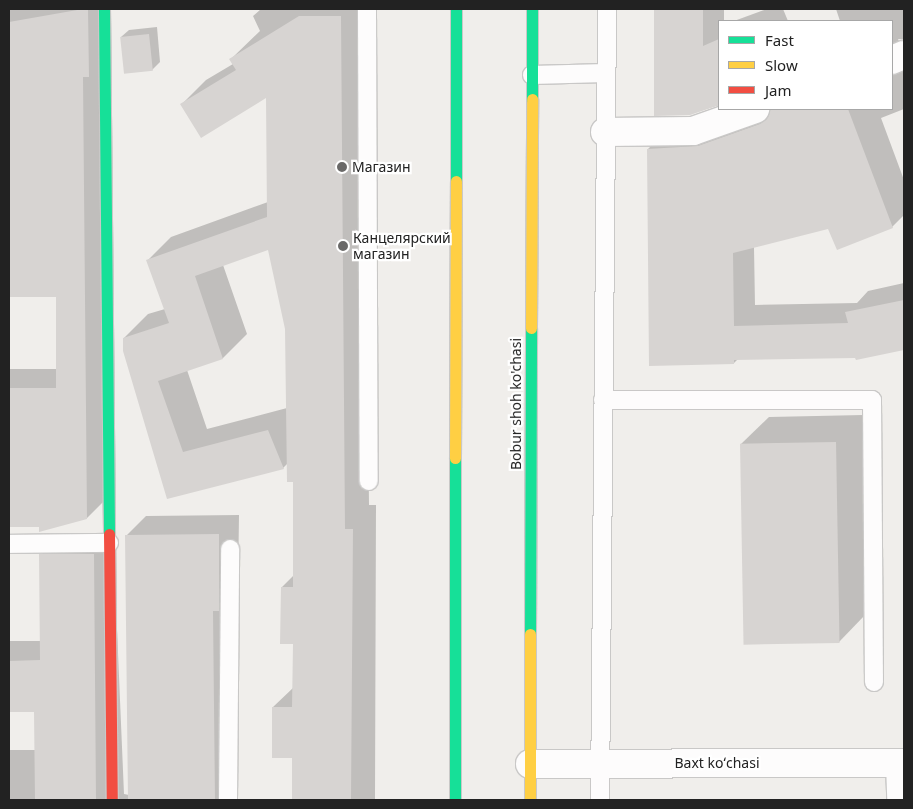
<!DOCTYPE html>
<meta charset="utf-8">
<style>
body{margin:0}
#map{position:relative;width:913px;height:809px;overflow:hidden;background:#f0eeeb;font-family:"Noto Sans",sans-serif}
div>[style]{position:absolute}
.shadow>*{inset:0;background:#0003}
.building>*{inset:0;background:#d7d4d2;transform-origin:0 0}
.roads{filter:drop-shadow(1px 0 #c9c8c7) drop-shadow(-1px 0 #c9c8c7) drop-shadow(0 1px #c9c8c7) drop-shadow(0 -1px #c9c8c7)}
.lane>*{height:18px;margin:-9px;padding:0 9px;transform-origin:9px;border-radius:9px;background:#fdfcfc}
.street>*{height:28px;margin:-14px;padding:0 14px;transform-origin:14px;border-radius:14px;background:#fdfcfc}
.fast>*{height:11px;margin:-5.5px;padding:0 5.5px;transform-origin:5.5px;border-radius:5.5px;background:#16e098}
.slow>*{height:11px;margin:-5.5px;padding:0 5.5px;transform-origin:5.5px;border-radius:5.5px;background:#ffcf43}
.jam>*{height:11px;margin:-5.5px;padding:0 5.5px;transform-origin:5.5px;border-radius:5.5px;background:#f24e42}
.dots>*{width:14px;height:14px;translate:-50% -50%;box-sizing:border-box;border:2px solid #fff;border-radius:50%}
span{translate:-50% -50%;white-space:nowrap;text-align:center;line-height:1.15;-webkit-text-stroke:4.5px #fff;paint-order:stroke}
.poi-label{font-size:14px;color:#222}
.left{translate:0 -50%;text-align:left}
.street-label{font-size:14px;color:#222}
.frame{position:absolute;inset:0;border:10px solid #222;pointer-events:none}
.legend{position:absolute;left:718px;top:20px;width:175px;height:90px;box-sizing:border-box;background:#fff;border:1px solid #a7a7a7;margin:0;padding:6px 9px;list-style:none;font-size:15px;color:#222}
.legend li{display:flex;align-items:center;gap:10px;height:25px}
.legend b{width:25px;border:1px solid #a7a7a7}
</style>
<div id="map">
<div class="shadow">
<i style="clip-path:polygon(9px 9px,108px 9px,107px 498px,87px 518px,40px 525px,9px 526px,9px 369px,58px 369px,57px 296px,9px 296px)"></i>
<i style="clip-path:polygon(evenodd,261px 9px,364px 9px,369px 505px,376px 505px,375px 800px,293px 800px,293px 757px,273px 707px,294px 687px,294px 643px,282px 587px,294px 575px,295px 481px,288px 463px,283px 468px,168px 497px,124px 338px,148px 314px,165px 309px,148px 260px,171px 237px,268px 202px,267px 96px,182px 104px,206px 80px,233px 64px,231px 59px,260px 31px,253px 16px,261px 9px,269px 248px,286px 329px,287px 408px,207px 429px,187px 370px,223px 358px,247px 334px,223px 265px,269px 248px)"></i>
<i style="clip-path:polygon(655px 9px,724px 9px,724px 21px,719px 21px,719px 105px,690px 114px,656px 115px)"></i>
<i style="clip-path:polygon(767px 9px,783px 9px,788px 21px,734px 21px)"></i>
<i style="clip-path:polygon(836px 9px,904px 9px,904px 39px,898px 39px,904px 51px,904px 109px,881px 118px,904px 180px,904px 215px,892px 227px,829px 227px,754px 247px,755px 305px,857px 303px,868px 291px,904px 283px,904px 349px,856px 359px,856px 356px,738px 359px,734px 363px,648px 149px,670px 127px,765px 109px,892px 109px,892px 21px,840px 21px)"></i>
<i style="clip-path:polygon(157px 27px,160px 62px,152px 70px,121px 37px,129px 30px)"></i>
<i style="clip-path:polygon(863px 415px,866px 614px,839px 642px,741px 444px,769px 417px)"></i>
<i style="clip-path:polygon(239px 515px,235px 800px,9px 800px,9px 750px,36px 750px,35px 711px,9px 711px,9px 641px,41px 641px,41px 555px,61px 535px,113px 534px,124px 794px,129px 795px,126px 536px,146px 516px)"></i>
</div>
<div class="building">
<i style="clip-path:polygon(83px 9px,88px 9px,89px 77px,83px 77px,87px 519px,39px 532px,39px 527px,9px 527px,9px 388px,56px 388px,56px 297px,9px 297px,9px 22px)"></i>
<i style="clip-path:polygon(654px 9px,703px 9px,703px 46px,719px 39px,719px 105px,690px 115px,654px 116px)"></i>
<i style="clip-path:polygon(299px 16px,341px 16px,345px 529px,353px 529px,351px 800px,292px 800px,292px 758px,272px 758px,272px 707px,292px 707px,293px 644px,280px 644px,281px 587px,293px 587px,293px 482px,287px 482px,285px 329px,268px 250px,195px 276px,223px 359px,158px 381px,183px 452px,268px 430px,284px 469px,167px 499px,123px 351px,123px 338px,169px 323px,146px 260px,267px 217px,266px 98px,201px 138px,180px 104px,236px 70px,229px 59px)"></i>
<i style="left:149px;top:34px;width:37px;height:29px;rotate:84deg"></i>
<i style="clip-path:polygon(770px 109px,848px 109px,893px 228px,837px 250px,828px 229px,733px 253px,734px 326px,848px 323px,845px 312px,904px 300px,904px 350px,856px 360px,855px 358px,734px 360px,734px 364px,649px 366px,647px 149px,698px 146px,760px 124px,767px 119px)"></i>
<i style="left:836px;top:442px;width:201px;height:96px;rotate:89deg"></i>
<i style="clip-path:polygon(219px 534px,219px 611px,213px 611px,215px 800px,128px 800px,125px 535px)"></i>
<i style="clip-path:polygon(39px 554px,94px 554px,96px 800px,35px 800px,34px 712px,9px 712px,9px 661px,40px 660px)"></i>
</div>
<div class="roads">
<div class="lane">
<i style="left:367px;top:9px;width:472px;rotate:89.8deg"></i>
<i style="left:532px;top:75px;width:74px;rotate:-1.5deg"></i>
<i style="left:603px;top:400px;width:269px"></i>
<i style="left:872px;top:400px;width:282px;rotate:89.6deg"></i>
<i style="left:9px;top:544px;width:100px;rotate:-0.6deg"></i>
<i style="left:895px;top:763px;width:37px;rotate:88deg"></i>
<i style="left:228px;top:800px;width:251px;rotate:-89.5deg"></i>
<i style="left:600px;top:800px;width:791px;rotate:-89.49deg"></i>
</div>
<div class="street">
<i style="left:892px;top:60px;width:13px;rotate:-23deg"></i>
<i style="left:605px;top:132px;width:88px;rotate:-0.7deg"></i>
<i style="left:693px;top:131px;width:66px;rotate:-19.5deg"></i>
<i style="left:530px;top:764px;width:374px;rotate:-0.2deg"></i>
</div>
<div class="fast">
<i style="left:104px;top:9px;width:525px;rotate:89.45deg"></i>
<i style="left:532px;top:99px;width:90px;rotate:-90deg"></i>
<i style="left:456px;top:181px;width:172px;rotate:-90deg"></i>
<i style="left:530px;top:634px;width:306px;rotate:-89.8deg"></i>
<i style="left:455px;top:800px;width:342px;rotate:-90deg"></i>
</div>
<div class="slow">
<i style="left:531px;top:328px;width:229px;rotate:-89.7deg"></i>
<i style="left:455px;top:458px;width:277px;rotate:-89.8deg"></i>
<i style="left:530px;top:800px;width:166px;rotate:-90deg"></i>
</div>
<div class="jam">
<i style="left:109px;top:534px;width:266px;rotate:89.4deg"></i>
</div>
</div>
<div class="dots">
<i style="left:342px;top:167px;background:#6a6968"></i>
<i style="left:343px;top:246px;background:#6a6968"></i>
</div>
<div class="poi-label">
<span class="left" style="left:352px;top:167px">Магазин</span>
<span class="left" style="left:353px;top:246px">Канцелярский<br>магазин</span>
</div>
<div class="street-label">
<span style="left:516px;top:404px;rotate:-90deg">Bobur shoh ko'chasi</span>
<span style="left:717px;top:763px">Baxt koʻchasi</span>
</div>
<div class="frame"></div>
<ul class="legend">
<li><b style="height:6px;background:#16e098"></b>Fast</li>
<li><b style="height:6px;background:#ffcf43"></b>Slow</li>
<li><b style="height:6px;background:#f24e42"></b>Jam</li>
</ul>
</div>
